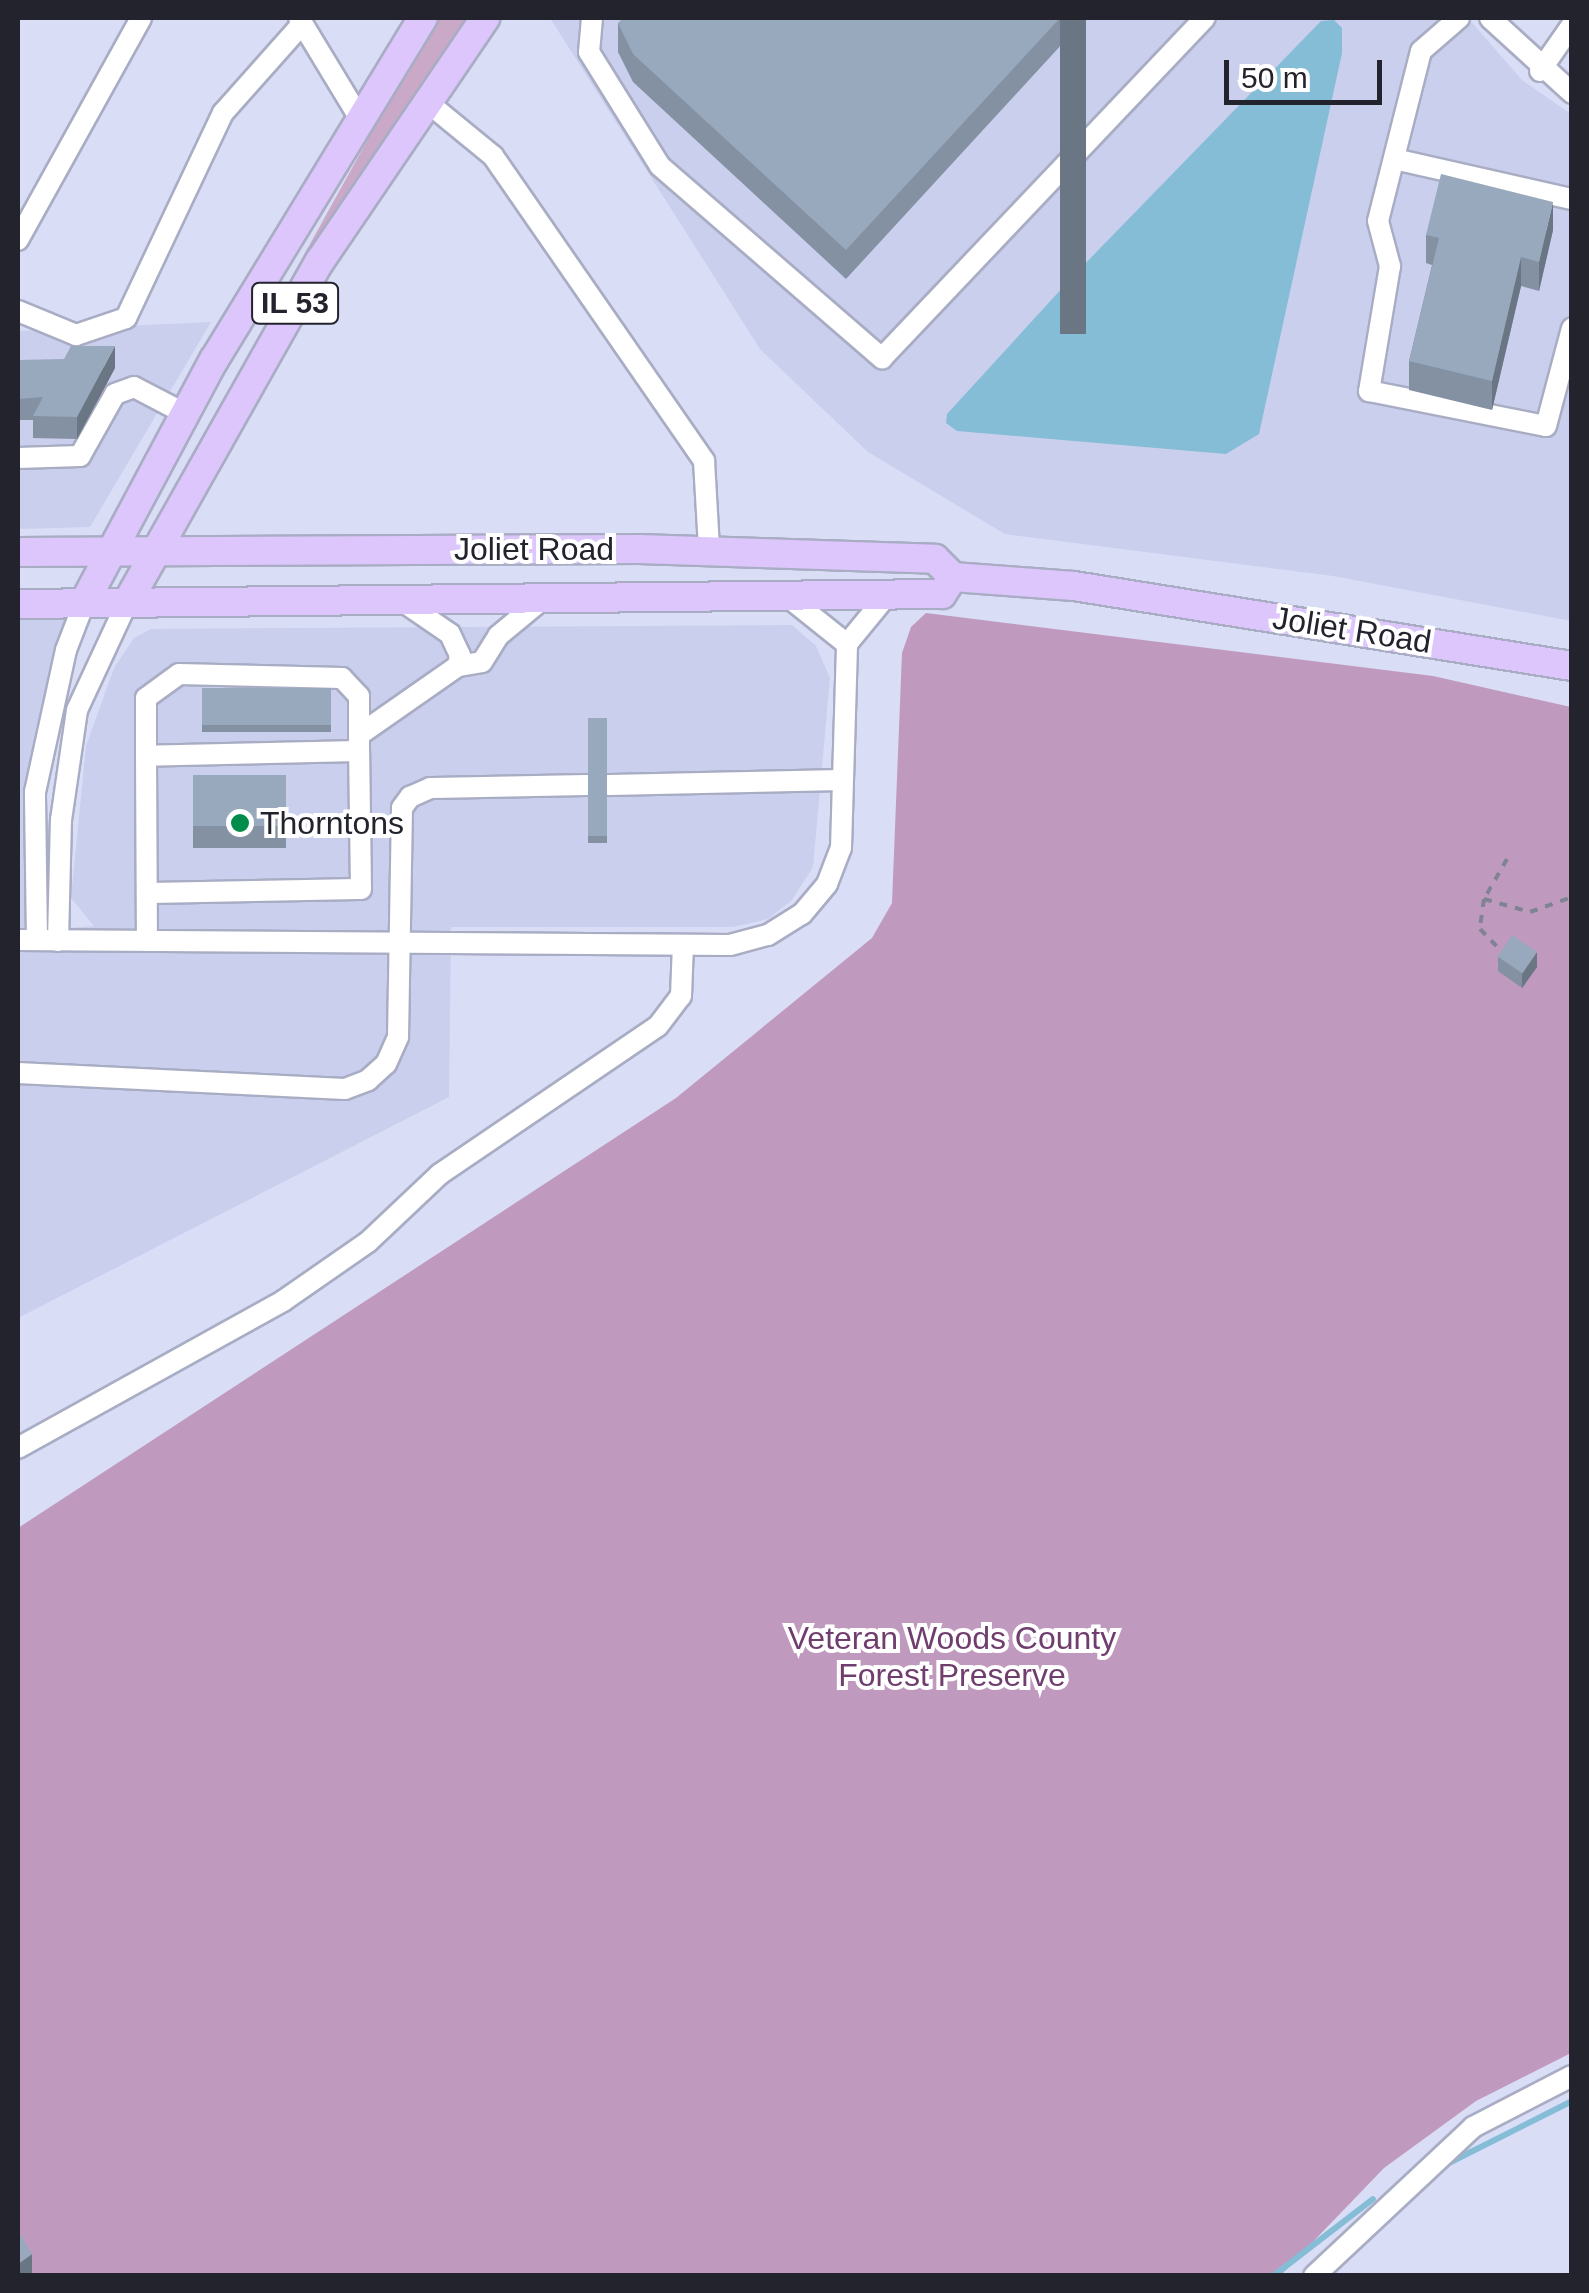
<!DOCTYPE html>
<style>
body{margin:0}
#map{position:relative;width:1589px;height:2293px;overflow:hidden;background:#d9ddf6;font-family:Helvetica,sans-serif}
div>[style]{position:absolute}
.built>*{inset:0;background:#cacfed}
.green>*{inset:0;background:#caa8c8}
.forest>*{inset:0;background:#c099be}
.water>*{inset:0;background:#85bdd6}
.stream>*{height:6px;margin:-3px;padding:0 3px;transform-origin:3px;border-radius:3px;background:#85bdd6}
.path>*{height:4px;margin-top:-2px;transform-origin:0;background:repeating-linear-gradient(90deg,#808394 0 8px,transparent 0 16px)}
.roads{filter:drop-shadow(2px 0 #a9adc4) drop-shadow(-2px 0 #a9adc4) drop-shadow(0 2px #a9adc4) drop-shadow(0 -2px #a9adc4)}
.minor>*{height:20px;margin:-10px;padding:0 10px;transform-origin:10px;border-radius:10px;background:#fff}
.major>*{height:28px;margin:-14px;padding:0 14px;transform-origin:14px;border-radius:14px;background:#ddc6fb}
.wall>*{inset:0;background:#8491a3;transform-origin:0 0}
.shaded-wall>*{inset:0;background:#6b7684;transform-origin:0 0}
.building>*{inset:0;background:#99a9bd;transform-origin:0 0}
.dots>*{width:28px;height:28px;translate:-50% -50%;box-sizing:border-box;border:5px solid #fff;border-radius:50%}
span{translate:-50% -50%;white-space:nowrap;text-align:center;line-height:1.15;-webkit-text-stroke:8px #fff;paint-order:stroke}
.shield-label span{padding:2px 8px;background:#fff;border:2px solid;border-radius:8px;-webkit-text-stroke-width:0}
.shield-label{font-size:30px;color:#22232c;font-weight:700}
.street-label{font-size:32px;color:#22232c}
.poi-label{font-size:32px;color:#22232c}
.left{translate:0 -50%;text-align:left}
.park-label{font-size:32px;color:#6f3d6e}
.frame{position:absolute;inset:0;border:20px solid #22232c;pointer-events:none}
.scale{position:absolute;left:1224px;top:60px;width:158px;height:45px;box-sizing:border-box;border:5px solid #22232c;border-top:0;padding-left:12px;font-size:30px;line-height:35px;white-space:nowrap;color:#22232c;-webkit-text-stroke:8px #fff;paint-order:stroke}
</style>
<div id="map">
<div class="built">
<i style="clip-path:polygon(550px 18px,1468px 18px,1522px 80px,1571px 114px,1571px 621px,1333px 576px,1005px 534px,868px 452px,760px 349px)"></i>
<i style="clip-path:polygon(211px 322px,90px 527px,18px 529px,18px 331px)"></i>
<i style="clip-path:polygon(18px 608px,75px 610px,49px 678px,30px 791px,25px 859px,31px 931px,94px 926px,71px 898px,86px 746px,114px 668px,134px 638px,151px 629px,792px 625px,816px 646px,830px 678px,813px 867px,792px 900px,768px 919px,733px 927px,451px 927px,449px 1097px,18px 1318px)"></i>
</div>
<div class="green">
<i style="clip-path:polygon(437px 18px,470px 18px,289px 282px,430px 27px)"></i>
</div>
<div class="forest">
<i style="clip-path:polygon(926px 613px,1433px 676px,1571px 707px,1571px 2053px,1476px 2101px,1384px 2168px,1281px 2275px,18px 2276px,18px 1528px,676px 1098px,872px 938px,892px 903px,902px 653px,911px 627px)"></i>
</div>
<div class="water">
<i style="clip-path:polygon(1334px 20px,1342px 28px,1342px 53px,1259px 434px,1226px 454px,957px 431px,946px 423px,947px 414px,1076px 273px,1321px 21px)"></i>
</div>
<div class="stream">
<i style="left:1443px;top:2166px;width:144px;rotate:-26.7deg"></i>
<i style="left:1273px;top:2276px;width:126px;rotate:-37.6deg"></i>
</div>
<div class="path">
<i style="left:1507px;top:859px;width:46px;rotate:119.9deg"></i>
<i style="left:1484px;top:899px;width:48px;rotate:15.8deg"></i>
<i style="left:1530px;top:912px;width:45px;rotate:-19.7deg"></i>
<i style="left:1484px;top:899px;width:30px;rotate:98deg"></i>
<i style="left:1480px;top:929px;width:36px;rotate:46deg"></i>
</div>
<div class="roads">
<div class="minor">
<i style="left:299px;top:18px;width:116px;rotate:58.8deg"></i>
<i style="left:592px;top:18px;width:34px;rotate:95deg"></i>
<i style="left:589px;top:52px;width:134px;rotate:58.1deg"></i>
<i style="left:660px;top:166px;width:294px;rotate:40.9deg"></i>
<i style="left:882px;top:358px;width:469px;rotate:-46.5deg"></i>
<i style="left:1459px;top:18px;width:50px;rotate:139deg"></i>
<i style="left:1421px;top:51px;width:175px;rotate:104.2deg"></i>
<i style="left:1378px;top:221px;width:47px;rotate:75.1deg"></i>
<i style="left:1390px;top:266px;width:127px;rotate:99.5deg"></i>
<i style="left:1369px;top:391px;width:180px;rotate:11.2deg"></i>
<i style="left:1546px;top:426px;width:101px;rotate:-75.1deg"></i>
<i style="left:1490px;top:18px;width:111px;rotate:42.4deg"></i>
<i style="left:1540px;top:71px;width:56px;rotate:-55.2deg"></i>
<i style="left:426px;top:101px;width:87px;rotate:39.4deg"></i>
<i style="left:493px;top:156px;width:371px;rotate:55.3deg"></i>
<i style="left:704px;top:461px;width:88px;rotate:86.7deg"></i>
<i style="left:1394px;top:159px;width:182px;rotate:12.7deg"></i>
<i style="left:18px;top:240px;width:254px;rotate:-61deg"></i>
<i style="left:18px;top:311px;width:63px;rotate:22.5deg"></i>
<i style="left:76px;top:335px;width:53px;rotate:-18.8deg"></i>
<i style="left:126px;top:318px;width:227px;rotate:-64.7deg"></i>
<i style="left:223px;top:113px;width:119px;rotate:-48.4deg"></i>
<i style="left:18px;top:458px;width:62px;rotate:-1.8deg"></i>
<i style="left:80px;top:456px;width:71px;rotate:-60.6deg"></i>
<i style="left:115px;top:394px;width:20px;rotate:-20deg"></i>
<i style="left:134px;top:387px;width:56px;rotate:27.5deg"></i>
<i style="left:783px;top:593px;width:82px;rotate:38.6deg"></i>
<i style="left:402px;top:601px;width:58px;rotate:34.5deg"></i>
<i style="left:450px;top:634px;width:23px;rotate:65deg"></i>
<i style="left:460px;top:655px;width:11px;rotate:100deg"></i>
<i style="left:359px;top:735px;width:121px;rotate:-34.9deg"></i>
<i style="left:458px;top:666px;width:24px;rotate:-9deg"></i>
<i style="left:482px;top:662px;width:31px;rotate:-58deg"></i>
<i style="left:498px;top:636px;width:60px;rotate:-39.6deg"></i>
<i style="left:146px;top:756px;width:58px;rotate:-90deg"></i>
<i style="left:146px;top:698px;width:41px;rotate:-36deg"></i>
<i style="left:179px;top:674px;width:163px;rotate:1.4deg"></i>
<i style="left:342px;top:678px;width:25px;rotate:47deg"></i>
<i style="left:359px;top:696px;width:55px;rotate:90deg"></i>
<i style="left:608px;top:785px;width:235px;rotate:-1.2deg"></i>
<i style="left:147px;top:893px;width:214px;rotate:-1.1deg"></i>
<i style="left:361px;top:889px;width:138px;rotate:-90.8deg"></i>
<i style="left:359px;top:751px;width:213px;rotate:178.7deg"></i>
<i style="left:146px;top:756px;width:185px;rotate:89.7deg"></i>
<i style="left:18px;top:940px;width:712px;rotate:0.4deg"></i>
<i style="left:730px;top:945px;width:39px;rotate:-15deg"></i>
<i style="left:768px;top:935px;width:40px;rotate:-32deg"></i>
<i style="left:802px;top:914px;width:39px;rotate:-50deg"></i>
<i style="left:827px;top:884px;width:39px;rotate:-69deg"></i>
<i style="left:841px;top:848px;width:204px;rotate:-88.3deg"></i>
<i style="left:847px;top:644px;width:65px;rotate:-50.6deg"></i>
<i style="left:37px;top:940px;width:148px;rotate:-90.8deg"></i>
<i style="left:35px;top:792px;width:145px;rotate:-77.7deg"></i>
<i style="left:66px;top:650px;width:50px;rotate:-69deg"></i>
<i style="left:58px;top:941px;width:121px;rotate:-88.6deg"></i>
<i style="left:61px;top:820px;width:111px;rotate:-81.7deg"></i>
<i style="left:77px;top:710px;width:118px;rotate:-65deg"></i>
<i style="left:18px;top:1073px;width:327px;rotate:2.8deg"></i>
<i style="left:345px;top:1089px;width:25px;rotate:-21deg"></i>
<i style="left:368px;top:1080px;width:24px;rotate:-42deg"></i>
<i style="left:386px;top:1064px;width:30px;rotate:-66deg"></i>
<i style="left:398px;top:1037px;width:229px;rotate:-89deg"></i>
<i style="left:402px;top:808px;width:14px;rotate:-54deg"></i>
<i style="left:410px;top:797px;width:22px;rotate:-24deg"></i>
<i style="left:430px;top:788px;width:159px;rotate:-1.1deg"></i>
<i style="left:18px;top:1448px;width:303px;rotate:-29deg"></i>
<i style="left:283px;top:1301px;width:103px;rotate:-34.8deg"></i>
<i style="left:368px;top:1242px;width:99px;rotate:-43.4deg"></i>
<i style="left:440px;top:1174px;width:263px;rotate:-34.2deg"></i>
<i style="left:658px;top:1026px;width:38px;rotate:-53deg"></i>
<i style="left:681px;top:996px;width:51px;rotate:-87.8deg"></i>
<i style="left:1314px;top:2276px;width:218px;rotate:-43.1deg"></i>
<i style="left:1473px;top:2127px;width:111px;rotate:-27.3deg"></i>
</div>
<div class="major">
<i style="left:18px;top:552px;width:621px;rotate:-0.28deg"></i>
<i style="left:639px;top:549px;width:296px;rotate:1.9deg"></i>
<i style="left:935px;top:559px;width:25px;rotate:45deg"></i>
<i style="left:953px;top:577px;width:121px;rotate:4.3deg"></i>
<i style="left:1074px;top:586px;width:504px;rotate:9.13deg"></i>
<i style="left:84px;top:603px;width:276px;rotate:-61.9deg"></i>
<i style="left:214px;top:360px;width:401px;rotate:-58.6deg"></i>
<i style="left:127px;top:603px;width:393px;rotate:-60.6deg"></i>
<i style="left:320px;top:261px;width:294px;rotate:-55.8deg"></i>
<i style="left:18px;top:604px;width:924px;rotate:-0.62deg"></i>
<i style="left:942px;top:594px;width:20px;rotate:-57deg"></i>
</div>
</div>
<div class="wall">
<i style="clip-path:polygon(1086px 18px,846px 279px,633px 82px,618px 52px,618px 23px)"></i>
<i style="clip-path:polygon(1553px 230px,1539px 291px,1521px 286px,1492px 410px,1409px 390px,1409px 361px,1432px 265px,1426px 263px,1426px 235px)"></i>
<i style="clip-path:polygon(18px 360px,115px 368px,77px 439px,33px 438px,33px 420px,18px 420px)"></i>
<i style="left:331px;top:688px;width:44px;height:129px;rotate:90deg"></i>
<i style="left:588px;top:718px;width:19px;height:125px"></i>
<i style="left:286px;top:775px;width:73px;height:93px;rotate:90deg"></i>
<i style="clip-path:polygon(1498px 957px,1537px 967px,1522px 988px,1498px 971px)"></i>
</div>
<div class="shaded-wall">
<i style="left:1060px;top:18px;width:26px;height:316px"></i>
<i style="clip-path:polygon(1553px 202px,1553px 230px,1539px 291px,1539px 262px)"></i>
<i style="clip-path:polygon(1521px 257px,1521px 286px,1492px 410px,1492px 381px)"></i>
<i style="clip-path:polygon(115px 346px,115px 368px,77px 439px,77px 417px)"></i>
<i style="clip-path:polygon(1537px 952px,1537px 967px,1522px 988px,1522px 974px)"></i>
<i style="clip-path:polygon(32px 2254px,32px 2276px,18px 2276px,18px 2264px)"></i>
</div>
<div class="building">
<i style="clip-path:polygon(623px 18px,1060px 18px,846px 250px,633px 54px,618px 23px)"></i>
<i style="clip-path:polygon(1441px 174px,1553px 202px,1539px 262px,1521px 257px,1492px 381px,1409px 361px,1439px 238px,1426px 235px)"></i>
<i style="clip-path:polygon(71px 346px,115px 346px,77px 417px,33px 416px,43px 397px,18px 399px,18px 360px,64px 359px)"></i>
<i style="left:331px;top:688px;width:37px;height:129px;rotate:90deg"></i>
<i style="left:588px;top:718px;width:19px;height:118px"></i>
<i style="left:286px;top:775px;width:51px;height:93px;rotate:90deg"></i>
<i style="left:1512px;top:935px;width:30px;height:26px;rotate:34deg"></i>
<i style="clip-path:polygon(18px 2230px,32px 2254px,18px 2264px)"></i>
</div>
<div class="dots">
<i style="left:240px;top:823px;background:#008c4a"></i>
</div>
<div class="shield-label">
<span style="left:295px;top:303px">IL 53</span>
</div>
<div class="street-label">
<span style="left:534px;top:549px">Joliet Road</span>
<span style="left:1352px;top:630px;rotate:9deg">Joliet Road</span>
</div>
<div class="poi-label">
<span class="left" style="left:260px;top:823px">Thorntons</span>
</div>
<div class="park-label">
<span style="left:952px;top:1657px">Veteran Woods County<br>Forest Preserve</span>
</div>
<div class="frame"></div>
<div class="scale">50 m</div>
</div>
